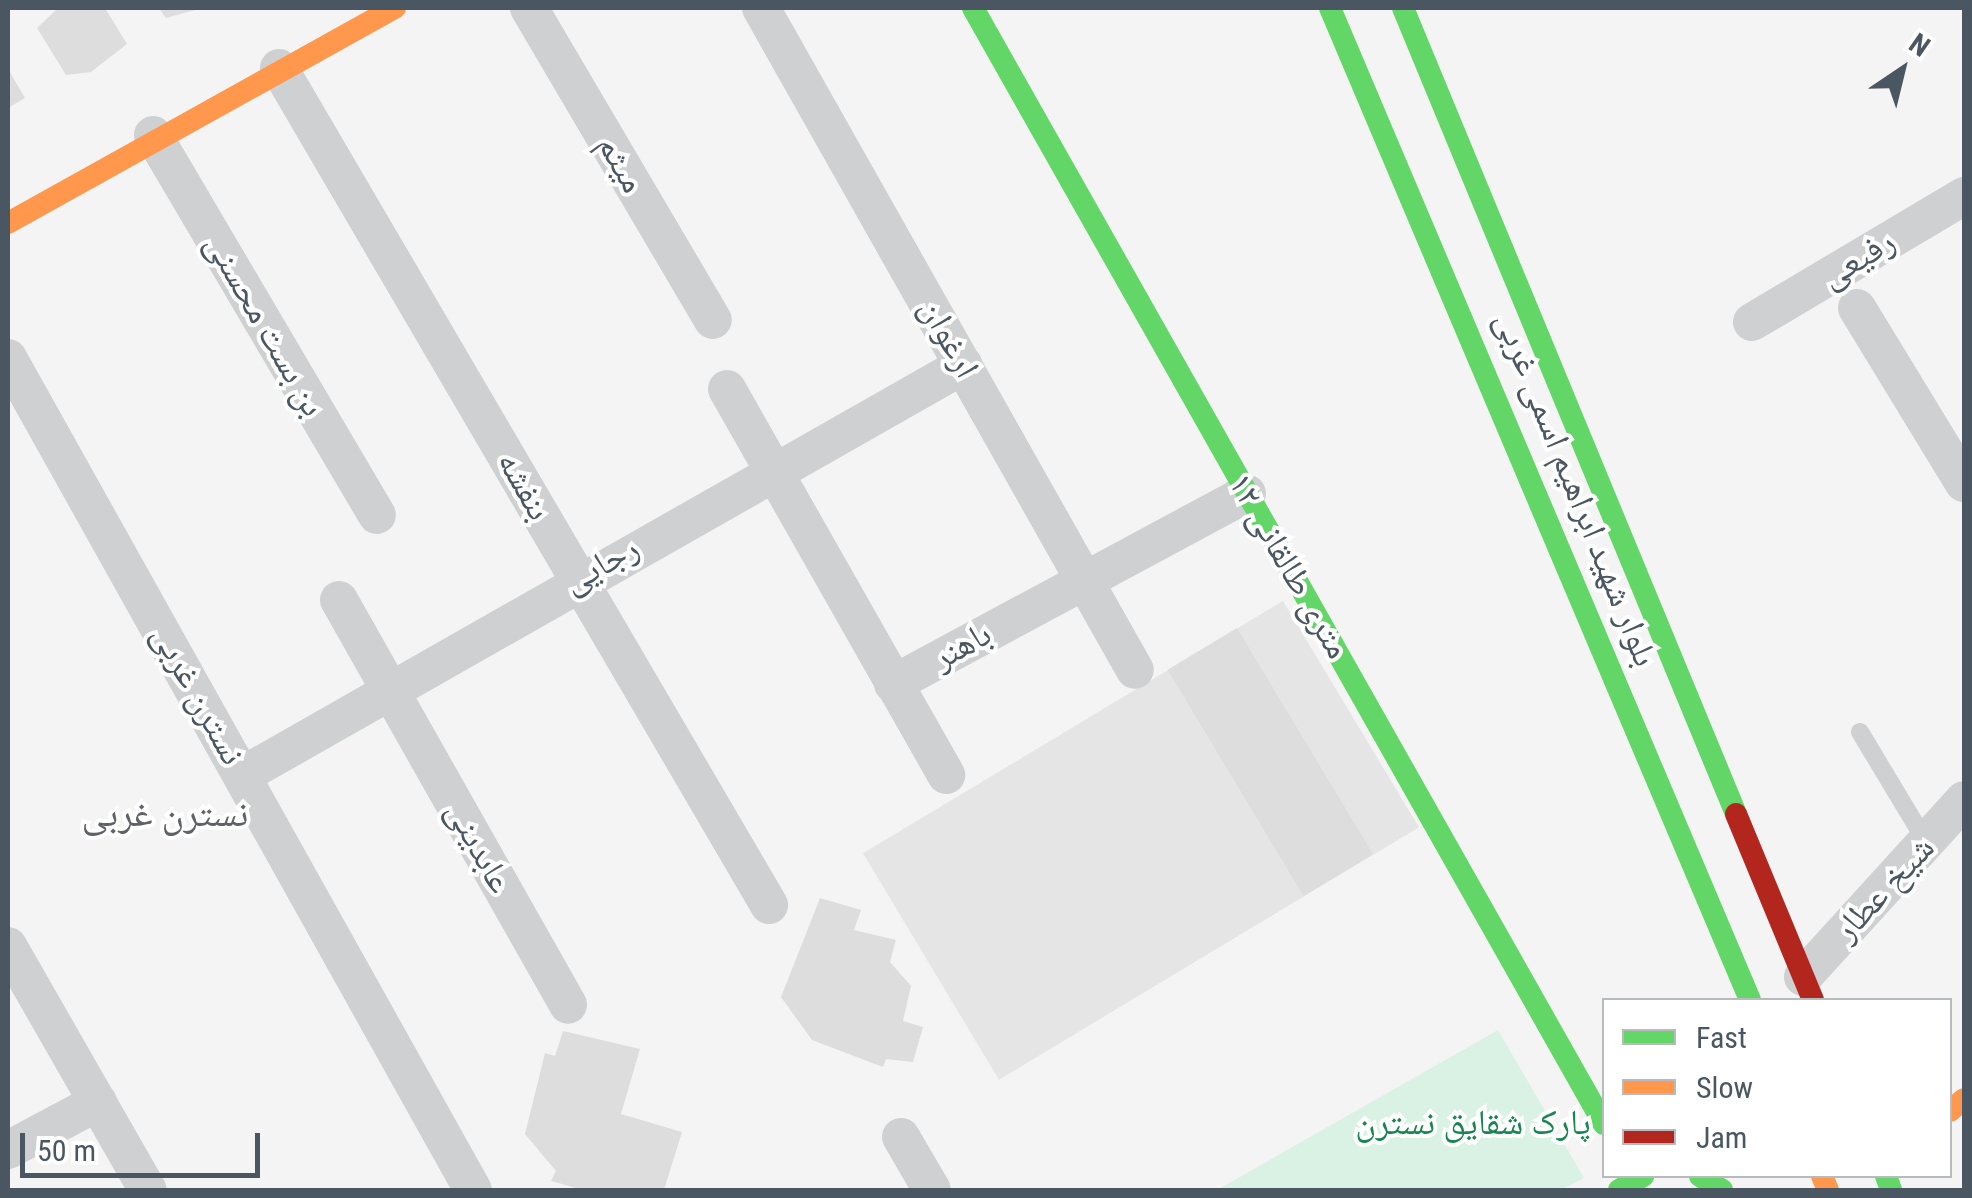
<!DOCTYPE html>
<meta charset="utf-8">
<style>
body{margin:0}
#map{position:relative;width:1972px;height:1198px;overflow:hidden;background:#f4f4f4;font-family:"Roboto Condensed","Noto Naskh Arabic",sans-serif}
div>[style]{position:absolute}
.education>*{inset:0;background:#e6e5e6;transform-origin:0 0}
.green>*{inset:0;background:#d9f2e3}
.building>*{inset:0;background:#ddddde;transform-origin:0 0}
.lane>*{height:18px;margin:-9px;padding:0 9px;transform-origin:9px;border-radius:9px;background:#ced0d2}
.street>*{height:38px;margin:-19px;padding:0 19px;transform-origin:19px;border-radius:19px;background:#ced0d2}
.fast>*{height:22px;margin:-11px;padding:0 11px;transform-origin:11px;border-radius:11px;background:#63d668}
.slow>*{height:22px;margin:-11px;padding:0 11px;transform-origin:11px;border-radius:11px;background:#ff974d}
.jam>*{height:22px;margin:-11px;padding:0 11px;transform-origin:11px;border-radius:11px;background:#b3261e}
span{translate:-50% -50%;white-space:nowrap;text-align:center;line-height:1.15;-webkit-text-stroke:8px #fff;paint-order:stroke}
.street-label{font-size:35px;color:#4a5661}
.park-label{font-size:35px;color:#17864f}
.neighbourhood-label{font-size:38px;color:#5f6368}
.frame{position:absolute;inset:0;border:10px solid #4a5661;pointer-events:none}
.legend{position:absolute;left:1602px;top:998px;width:350px;height:180px;box-sizing:border-box;background:#fff;border:2px solid #b7bbc0;margin:0;padding:12px 18px;list-style:none;font-size:30px;color:#4a5661}
.legend li{display:flex;align-items:center;gap:20px;height:50px}
.legend b{width:50px;border:2px solid #b7bbc0}
.north{position:absolute;left:1852px;top:20px;width:100px;height:100px;-webkit-text-stroke:8px #fff;paint-order:stroke;rotate:35deg;font-size:28px;font-weight:700;line-height:40px;text-align:center;color:#4a5661}
.north::after{content:'';display:block;margin:auto;width:35px;height:45px;background:#4a5661;clip-path:polygon(50% 0,100% 100%,50% 72%,0 100%)}
.scale{position:absolute;left:20px;top:1133px;width:240px;height:45px;box-sizing:border-box;border:5px solid #4a5661;border-top:0;padding-left:12px;font-size:30px;line-height:35px;white-space:nowrap;color:#4a5661;-webkit-text-stroke:8px #fff;paint-order:stroke}
</style>
<div id="map">
<div class="education">
<i style="left:1283px;top:601px;width:264px;height:490px;rotate:59deg"></i>
</div>
<div class="green">
<i style="clip-path:polygon(1498px 1030px,1584px 1178px,1561px 1190px,1217px 1190px)"></i>
</div>
<div class="building">
<i style="clip-path:polygon(58px 8px,105px 8px,127px 44px,91px 72px,66px 75px,37px 28px)"></i>
<i style="clip-path:polygon(159px 8px,202px 8px,166px 18px)"></i>
<i style="clip-path:polygon(8px 69px,25px 98px,8px 108px)"></i>
<i style="left:1237px;top:628px;width:264px;height:81px;rotate:59deg"></i>
<i style="clip-path:polygon(820px 898px,861px 910px,854px 930px,896px 940px,890px 962px,911px 986px,903px 1021px,923px 1027px,913px 1062px,886px 1059px,883px 1067px,812px 1040px,781px 997px)"></i>
<i style="clip-path:polygon(563px 1031px,640px 1049px,621px 1114px,682px 1132px,664px 1190px,583px 1190px,551px 1181px,556px 1171px,525px 1134px,545px 1053px,555px 1056px)"></i>
</div>
<div class="lane">
<i style="left:1860px;top:732px;width:128px;rotate:59deg"></i>
</div>
<div class="street">
<i style="left:529px;top:8px;width:362px;rotate:59.5deg"></i>
<i style="left:761px;top:8px;width:760px;rotate:60.54deg"></i>
<i style="left:279px;top:68px;width:970px;rotate:59.65deg"></i>
<i style="left:153px;top:135px;width:441px;rotate:59.5deg"></i>
<i style="left:1857px;top:308px;width:205px;rotate:58.6deg"></i>
<i style="left:1752px;top:322px;width:247px;rotate:-30.7deg"></i>
<i style="left:8px;top:358px;width:953px;rotate:60.8deg"></i>
<i style="left:727px;top:389px;width:444px;rotate:60.4deg"></i>
<i style="left:339px;top:600px;width:465px;rotate:60.5deg"></i>
<i style="left:893px;top:684px;width:402px;rotate:-28.3deg"></i>
<i style="left:243px;top:775px;width:829px;rotate:-29.62deg"></i>
<i style="left:8px;top:946px;width:281px;rotate:60.2deg"></i>
<i style="left:1803px;top:977px;width:239px;rotate:-47.7deg"></i>
<i style="left:901px;top:1137px;width:61px;rotate:59.7deg"></i>
<i style="left:8px;top:1150px;width:102px;rotate:-28.1deg"></i>
</div>
<div class="fast">
<i style="left:973px;top:8px;width:1282px;rotate:60.52deg"></i>
<i style="left:1330px;top:8px;width:1077px;rotate:67.05deg"></i>
<i style="left:1403px;top:8px;width:872px;rotate:67.55deg"></i>
<i style="left:1700px;top:1176px;width:26px;rotate:32deg"></i>
<i style="left:1886px;top:1176px;width:15px;rotate:70deg"></i>
<i style="left:1619px;top:1190px;width:28px;rotate:-30deg"></i>
</div>
<div class="slow">
<i style="left:8px;top:223px;width:443px;rotate:-29.1deg"></i>
<i style="left:1950px;top:1111px;width:18px;rotate:-41deg"></i>
<i style="left:1822px;top:1176px;width:15px;rotate:67deg"></i>
</div>
<div class="jam">
<i style="left:1736px;top:814px;width:201px;rotate:67.5deg"></i>
</div>
<div class="street-label">
<span style="left:621px;top:164px;rotate:60deg">میثم</span>
<span style="left:1858px;top:259px;rotate:-31deg">رفیعی</span>
<span style="left:265px;top:325px;rotate:60deg">بن بست محسنی</span>
<span style="left:949px;top:338px;rotate:61deg">ارغوان</span>
<span style="left:524px;top:486px;rotate:60deg">بنفشه</span>
<span style="left:1576px;top:489px;rotate:68deg">بلوار شهید ابراهیم اسمی غربی</span>
<span style="left:601px;top:565px;rotate:-29deg">رجایی</span>
<span style="left:1289px;top:566px;rotate:60deg">۱۲ متری طالقانی</span>
<span style="left:962px;top:646px;rotate:-29deg">باهنر</span>
<span style="left:198px;top:695px;rotate:61deg">نسترن غربی</span>
<span style="left:479px;top:847px;rotate:61deg">عابدینی</span>
<span style="left:1884px;top:889px;rotate:-47deg">شیخ عطار</span>
</div>
<div class="park-label">
<span style="left:1473px;top:1123px">پارک شقایق نسترن</span>
</div>
<div class="neighbourhood-label">
<span style="left:165px;top:814px">نسترن غربی</span>
</div>
<div class="frame"></div>
<ul class="legend">
<li><b style="height:12px;background:#63d668"></b>Fast</li>
<li><b style="height:12px;background:#ff974d"></b>Slow</li>
<li><b style="height:12px;background:#b3261e"></b>Jam</li>
</ul>
<div class="north">N</div>
<div class="scale">50 m</div>
</div>
